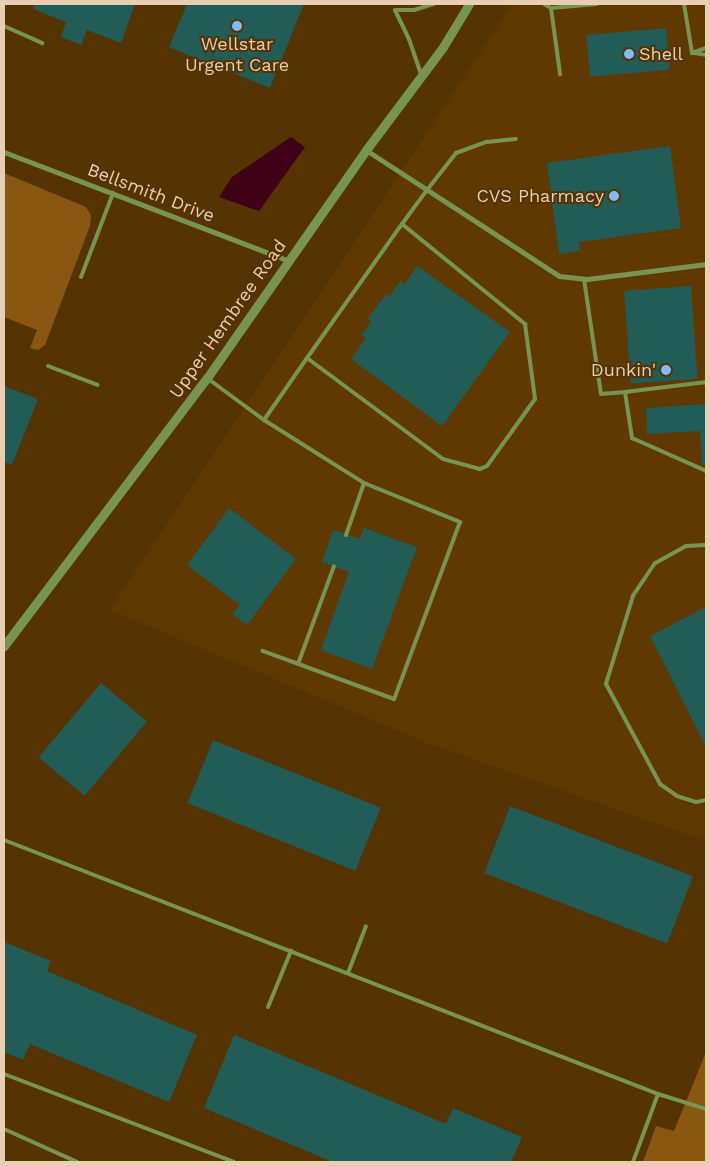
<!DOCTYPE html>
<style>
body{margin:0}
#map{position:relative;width:710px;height:1166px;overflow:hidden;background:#553302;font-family:"Work Sans",sans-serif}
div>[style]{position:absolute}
.built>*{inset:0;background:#5f3900}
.green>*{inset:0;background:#895712}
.water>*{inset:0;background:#3f0216}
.building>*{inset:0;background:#215c57;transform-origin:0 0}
.service>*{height:4px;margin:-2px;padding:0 2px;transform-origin:2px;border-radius:2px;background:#779453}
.minor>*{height:5px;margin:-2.5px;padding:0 2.5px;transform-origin:2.5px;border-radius:2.5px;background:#779453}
.tertiary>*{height:9px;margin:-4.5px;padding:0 4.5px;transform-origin:4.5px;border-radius:4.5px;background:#779453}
.dots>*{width:14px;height:14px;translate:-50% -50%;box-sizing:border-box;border:2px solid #553302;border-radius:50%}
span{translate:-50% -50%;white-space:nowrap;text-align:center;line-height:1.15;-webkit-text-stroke:4px #553302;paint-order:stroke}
.poi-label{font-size:18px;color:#e8ceb3}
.left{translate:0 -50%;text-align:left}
.right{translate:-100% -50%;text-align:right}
.street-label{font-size:18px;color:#e8ceb3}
.frame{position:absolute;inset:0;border:5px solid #e8ceb3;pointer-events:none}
</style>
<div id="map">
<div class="built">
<i style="clip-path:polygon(512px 4px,706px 4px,706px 841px,427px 743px,110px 610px)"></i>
</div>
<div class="green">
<i style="clip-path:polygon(4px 173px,86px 207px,91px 215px,90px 226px,45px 345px,38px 350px,30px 348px,37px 330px,4px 317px)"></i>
<i style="clip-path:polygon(706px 1052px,706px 1162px,643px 1162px,656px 1126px,674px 1131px)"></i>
</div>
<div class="water">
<i style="clip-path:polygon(291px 137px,305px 147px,259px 211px,219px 197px,232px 177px)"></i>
</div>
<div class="building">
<i style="clip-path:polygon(35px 4px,135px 4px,121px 43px,87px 30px,81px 45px,61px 37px,66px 22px,33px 9px)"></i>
<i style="clip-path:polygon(187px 4px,304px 4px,270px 88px,169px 47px)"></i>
<i style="left:666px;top:28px;width:42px;height:80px;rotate:85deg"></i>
<i style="clip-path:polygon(670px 146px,681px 228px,579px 242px,580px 251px,559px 254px,547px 163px)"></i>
<i style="clip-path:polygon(417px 266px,510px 332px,442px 426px,351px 359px,366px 338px,361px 335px,371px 322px,368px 318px,386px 294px,389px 297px,400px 281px,404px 285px)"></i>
<i style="left:691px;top:286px;width:93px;height:67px;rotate:86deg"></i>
<i style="clip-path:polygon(4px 386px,38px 399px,12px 465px,4px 462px)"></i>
<i style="clip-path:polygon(706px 404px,706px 464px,702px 465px,700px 431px,647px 434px,646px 408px)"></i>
<i style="clip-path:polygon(229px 508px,296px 559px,247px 625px,232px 614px,240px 605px,187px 565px)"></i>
<i style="clip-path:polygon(364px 528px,417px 547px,372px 669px,321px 650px,349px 572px,322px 562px,333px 530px,360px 539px)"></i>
<i style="clip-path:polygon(706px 607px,706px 747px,650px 636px)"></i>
<i style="left:101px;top:683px;width:60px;height:97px;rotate:40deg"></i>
<i style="left:213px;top:740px;width:181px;height:68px;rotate:22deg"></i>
<i style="left:510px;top:806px;width:196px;height:72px;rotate:21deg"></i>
<i style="clip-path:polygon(4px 942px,51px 961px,47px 971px,197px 1035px,169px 1102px,30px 1044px,23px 1060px,4px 1052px)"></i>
<i style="clip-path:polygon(234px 1035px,446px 1124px,453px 1108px,522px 1137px,511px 1162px,333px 1162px,204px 1108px)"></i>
</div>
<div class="service">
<i style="left:544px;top:4px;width:8px;rotate:30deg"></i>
<i style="left:551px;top:8px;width:46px;rotate:-5deg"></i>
<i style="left:684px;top:4px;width:50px;rotate:80.7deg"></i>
<i style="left:551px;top:8px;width:67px;rotate:82.2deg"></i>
<i style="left:4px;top:26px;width:42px;rotate:24.1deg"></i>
<i style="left:692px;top:53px;width:15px;rotate:-20deg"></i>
<i style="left:694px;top:53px;width:12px;rotate:9deg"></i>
<i style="left:421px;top:74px;width:37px;rotate:-109deg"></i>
<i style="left:409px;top:39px;width:32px;rotate:-116deg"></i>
<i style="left:395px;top:10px;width:19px"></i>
<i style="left:414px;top:10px;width:21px;rotate:-17deg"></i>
<i style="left:402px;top:224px;width:159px;rotate:39.1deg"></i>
<i style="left:525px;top:324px;width:76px;rotate:82.4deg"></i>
<i style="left:535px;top:399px;width:82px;rotate:125.6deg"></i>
<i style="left:487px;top:466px;width:8px;rotate:157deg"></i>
<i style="left:480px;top:469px;width:38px;rotate:-165deg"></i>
<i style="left:443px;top:459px;width:169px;rotate:-143.4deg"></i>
<i style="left:307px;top:358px;width:164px;rotate:-54.7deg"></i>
<i style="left:402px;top:224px;width:42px;rotate:-53.7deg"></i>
<i style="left:427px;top:190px;width:47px;rotate:-51.9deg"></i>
<i style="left:456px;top:153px;width:33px;rotate:-20deg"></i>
<i style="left:487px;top:142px;width:29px;rotate:-6deg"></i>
<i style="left:81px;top:277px;width:90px;rotate:-69.1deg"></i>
<i style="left:584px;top:279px;width:116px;rotate:81.6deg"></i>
<i style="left:601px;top:394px;width:24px;rotate:-5deg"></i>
<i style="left:625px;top:392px;width:47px;rotate:81.3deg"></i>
<i style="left:632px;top:438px;width:81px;rotate:24deg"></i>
<i style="left:48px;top:366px;width:53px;rotate:20.8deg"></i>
<i style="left:207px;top:378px;width:71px;rotate:36.4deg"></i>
<i style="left:264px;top:420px;width:118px;rotate:32.2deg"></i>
<i style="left:364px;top:483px;width:104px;rotate:22.1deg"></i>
<i style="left:460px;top:522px;width:189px;rotate:110.4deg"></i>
<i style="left:394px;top:699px;width:140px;rotate:-159.9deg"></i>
<i style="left:625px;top:392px;width:82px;rotate:-7deg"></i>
<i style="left:264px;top:420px;width:75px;rotate:-55.3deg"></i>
<i style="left:346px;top:535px;width:55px;rotate:-70.9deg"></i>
<i style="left:706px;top:545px;width:20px;rotate:177deg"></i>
<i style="left:686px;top:546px;width:35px;rotate:151deg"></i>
<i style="left:655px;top:563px;width:40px;rotate:124deg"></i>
<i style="left:633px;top:596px;width:92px;rotate:107.1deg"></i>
<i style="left:606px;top:684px;width:114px;rotate:61.6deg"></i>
<i style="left:660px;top:784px;width:21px;rotate:35deg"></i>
<i style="left:677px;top:796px;width:20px;rotate:18deg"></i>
<i style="left:696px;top:802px;width:10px;rotate:-11deg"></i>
<i style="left:298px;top:664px;width:104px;rotate:-69.8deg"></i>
<i style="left:4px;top:840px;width:702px;rotate:21.23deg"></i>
<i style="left:658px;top:1094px;width:72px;rotate:110.2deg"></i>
<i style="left:348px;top:973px;width:50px;rotate:-69deg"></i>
<i style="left:268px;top:1007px;width:61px;rotate:-67.7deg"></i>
<i style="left:4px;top:1074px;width:246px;rotate:20.9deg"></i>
<i style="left:658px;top:1094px;width:50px;rotate:17.4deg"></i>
<i style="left:4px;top:1129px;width:80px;rotate:24.3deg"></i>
</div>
<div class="minor">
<i style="left:366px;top:150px;width:230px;rotate:33.1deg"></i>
<i style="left:559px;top:276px;width:28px;rotate:6deg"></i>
<i style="left:587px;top:279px;width:120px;rotate:-7.2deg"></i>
<i style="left:4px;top:152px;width:305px;rotate:20.9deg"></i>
</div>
<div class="tertiary">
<i style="left:4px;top:646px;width:336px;rotate:-52.9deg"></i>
<i style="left:207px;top:378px;width:278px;rotate:-55.1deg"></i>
<i style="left:366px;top:150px;width:129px;rotate:-53.2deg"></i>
<i style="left:443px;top:47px;width:50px;rotate:-58.8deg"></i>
</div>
<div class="dots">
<i style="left:237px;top:26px;background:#7ebdf9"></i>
<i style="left:629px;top:54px;background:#7ebdf9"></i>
<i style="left:614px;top:196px;background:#7ebdf9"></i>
<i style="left:666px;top:370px;background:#7ebdf9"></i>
</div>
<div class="poi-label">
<span style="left:237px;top:55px">Wellstar<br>Urgent Care</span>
<span class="left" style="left:639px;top:54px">Shell</span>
<span class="right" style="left:604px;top:196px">CVS Pharmacy</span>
<span class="right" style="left:656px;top:370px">Dunkin'</span>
</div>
<div class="street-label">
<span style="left:151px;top:193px;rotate:21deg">Bellsmith Drive</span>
<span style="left:228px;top:319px;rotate:-55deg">Upper Hembree Road</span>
</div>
<div class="frame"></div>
</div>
